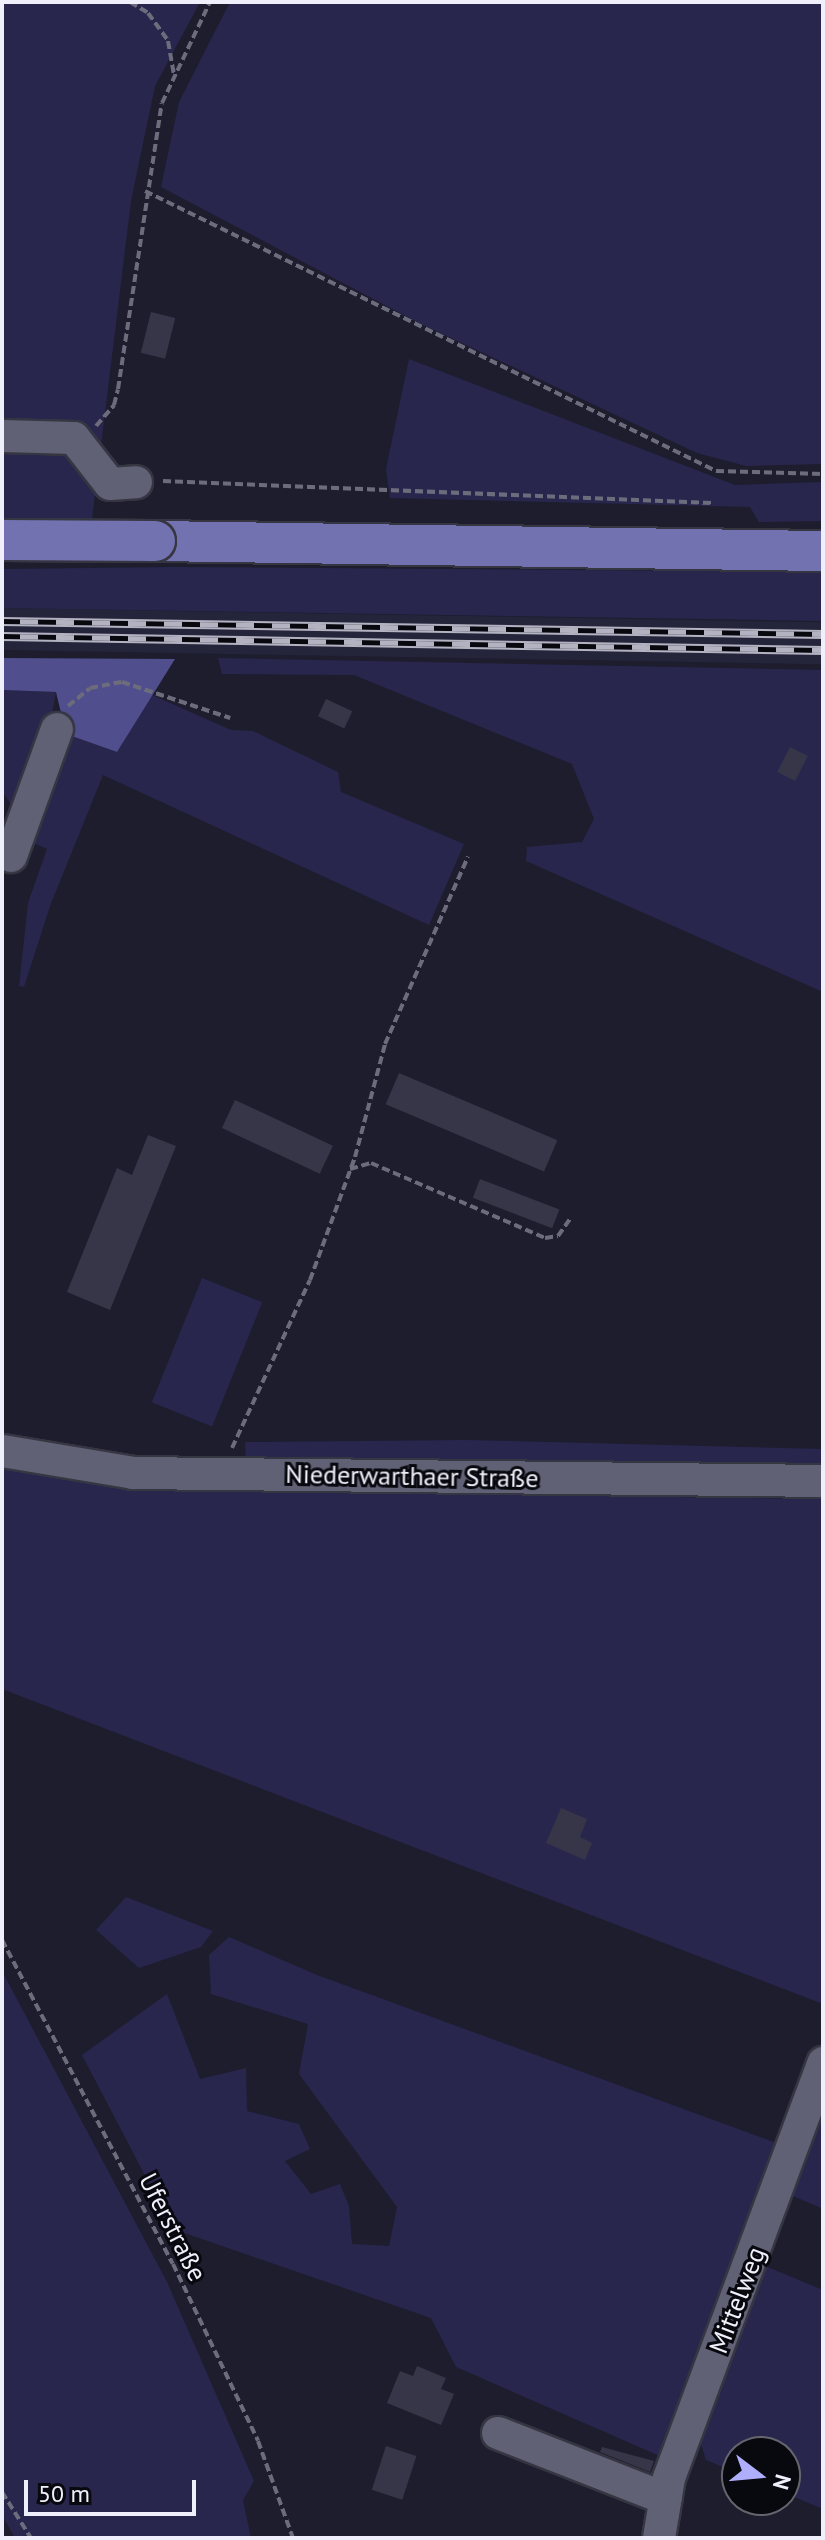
<!DOCTYPE html>
<meta charset="utf-8">
<style>
body{margin:0}
#map{position:relative;width:825px;height:2540px;overflow:hidden;background:#1d1d2e;font-family:"PT Sans",sans-serif}
div>[style]{position:absolute}
.built>*{inset:0;background:#24243b;transform-origin:0 0}
.green>*{inset:0;background:#28264d;transform-origin:0 0}
.forest>*{inset:0;background:#504e8c}
.building>*{inset:0;background:#363648;transform-origin:0 0}
.path>*{height:4px;margin-top:-2px;transform-origin:0;background:repeating-linear-gradient(90deg,#6c6c7c 0 8px,transparent 0 12px)}
.roads{filter:drop-shadow(2px 0 #363643) drop-shadow(-2px 0 #363643) drop-shadow(0 2px #363643) drop-shadow(0 -2px #363643)}
.minor>*{height:32px;margin:-16px;padding:0 16px;transform-origin:16px;border-radius:16px;background:#606175}
.major>*{height:40px;margin:-20px;padding:0 20px;transform-origin:20px;border-radius:20px;background:#7372b0}
.rail>*{height:9px;margin-top:-4.5px;transform-origin:0;background:repeating-linear-gradient(90deg,#08080f 0 18px,#b2b2c0 0 36px);box-sizing:border-box;border-block:2px solid #b2b2c0}
.bridges{filter:drop-shadow(2px 0 #363643) drop-shadow(-2px 0 #363643) drop-shadow(0 2px #363643) drop-shadow(0 -2px #363643)}
.major-bridge>*{height:40px;margin:-20px;padding:0 20px;transform-origin:20px;border-radius:20px;background:#7372b0}
span{translate:-50% -50%;white-space:nowrap;text-align:center;line-height:1.15;-webkit-text-stroke:6px #08080f;paint-order:stroke}
.street-label{font-size:26px;color:#f0f0fc}
.frame{position:absolute;inset:0;border:4px solid #f0f0fc;pointer-events:none}
.north{position:absolute;left:721px;top:2436px;width:80px;height:80px;box-sizing:border-box;background:#08080f;border:2px solid #65656e;border-radius:50%;rotate:106deg;font-size:22px;font-weight:700;line-height:32px;text-align:center;color:#f0f0fc}
.north::after{content:'';display:block;margin:auto;width:28px;height:36px;background:#aeaefb;clip-path:polygon(50% 0,100% 100%,50% 72%,0 100%)}
.scale{position:absolute;left:24px;top:2480px;width:172px;height:36px;box-sizing:border-box;border:4px solid #f0f0fc;border-top:0;padding-left:10px;font-size:24px;line-height:28px;white-space:nowrap;color:#f0f0fc;-webkit-text-stroke:6px #08080f;paint-order:stroke}
</style>
<div id="map">
<div class="built">
<i style="left:2px;top:608px;width:821px;height:42px;rotate:1deg"></i>
</div>
<div class="green">
<i style="clip-path:polygon(2px 2px,200px 2px,155px 86px,131px 201px,92px 519px,2px 518px)"></i>
<i style="clip-path:polygon(230px 2px,823px 2px,823px 464px,746px 466px,697px 453px,419px 323px,161px 187px,179px 102px)"></i>
<i style="clip-path:polygon(409px 359px,735px 485px,823px 482px,823px 521px,759px 522px,750px 507px,390px 498px,386px 469px)"></i>
<i style="clip-path:polygon(177px 567px,823px 572px,823px 621px,2px 608px,2px 569px)"></i>
<i style="clip-path:polygon(218px 658px,823px 670px,823px 992px,526px 861px,527px 847px,582px 842px,594px 819px,572px 764px,354px 675px,222px 674px)"></i>
<i style="clip-path:polygon(2px 690px,56px 692px,49px 730px,14px 809px,2px 791px)"></i>
<i style="clip-path:polygon(152px 695px,231px 730px,253px 731px,338px 772px,341px 792px,464px 844px,429px 925px,103px 775px,50px 906px,24px 987px,19px 986px,28px 903px,47px 849px,27px 840px,66px 734px,117px 752px)"></i>
<i style="left:202px;top:1278px;width:65px;height:134px;rotate:22deg"></i>
<i style="clip-path:polygon(466px 1440px,823px 1449px,823px 1467px,246px 1461px,245px 1442px)"></i>
<i style="clip-path:polygon(2px 1466px,147px 1490px,823px 1499px,823px 2004px,2px 1689px)"></i>
<i style="clip-path:polygon(126px 1897px,213px 1931px,201px 1947px,139px 1968px,96px 1930px)"></i>
<i style="clip-path:polygon(229px 1937px,317px 1975px,782px 2145px,662px 2457px,456px 2367px,431px 2318px,173px 2229px,82px 2055px,167px 1994px,200px 2079px,246px 2068px,247px 2111px,299px 2124px,310px 2149px,285px 2161px,311px 2194px,340px 2184px,349px 2206px,352px 2244px,389px 2246px,397px 2207px,299px 2074px,308px 2024px,211px 1994px,209px 1955px)"></i>
<i style="clip-path:polygon(2px 1971px,167px 2282px,254px 2481px,243px 2500px,251px 2538px,15px 2538px,2px 2515px)"></i>
<i style="clip-path:polygon(823px 2090px,823px 2209px,786px 2193px)"></i>
<i style="clip-path:polygon(758px 2263px,823px 2290px,823px 2509px,785px 2493px,785px 2452px,737px 2452px,737px 2473px,706px 2460px,695px 2426px)"></i>
</div>
<div class="forest">
<i style="clip-path:polygon(2px 658px,175px 659px,117px 752px,66px 734px,56px 692px,2px 690px)"></i>
</div>
<div class="building">
<i style="left:151px;top:312px;width:25px;height:42px;rotate:14deg"></i>
<i style="left:326px;top:699px;width:29px;height:19px;rotate:25deg"></i>
<i style="left:790px;top:747px;width:20px;height:28px;rotate:27deg"></i>
<i style="left:399px;top:1073px;width:172px;height:34px;rotate:23deg"></i>
<i style="left:235px;top:1100px;width:108px;height:31px;rotate:25deg"></i>
<i style="clip-path:polygon(148px 1135px,176px 1146px,110px 1310px,67px 1292px,117px 1168px,132px 1175px)"></i>
<i style="left:480px;top:1179px;width:85px;height:20px;rotate:21deg"></i>
<i style="clip-path:polygon(561px 1808px,587px 1819px,580px 1837px,592px 1843px,585px 1860px,546px 1843px)"></i>
<i style="clip-path:polygon(417px 2366px,446px 2378px,441px 2389px,454px 2394px,441px 2425px,387px 2403px,400px 2371px,413px 2376px)"></i>
<i style="left:386px;top:2446px;width:32px;height:46px;rotate:18deg"></i>
<i style="clip-path:polygon(602px 2447px,654px 2461px,650px 2472px,600px 2452px)"></i>
</div>
<div class="path">
<i style="left:130px;top:2px;width:21px;rotate:31deg"></i>
<i style="left:148px;top:13px;width:34px;rotate:54deg"></i>
<i style="left:168px;top:41px;width:35px;rotate:80deg"></i>
<i style="left:145px;top:191px;width:636px;rotate:26.12deg"></i>
<i style="left:716px;top:471px;width:107px;rotate:1.6deg"></i>
<i style="left:96px;top:426px;width:28px;rotate:-49deg"></i>
<i style="left:114px;top:405px;width:16px;rotate:-76deg"></i>
<i style="left:118px;top:389px;width:289px;rotate:-81.3deg"></i>
<i style="left:162px;top:103px;width:112px;rotate:-64.6deg"></i>
<i style="left:163px;top:481px;width:549px;rotate:2.29deg"></i>
<i style="left:68px;top:706px;width:28px;rotate:-39deg"></i>
<i style="left:90px;top:688px;width:33px;rotate:-11deg"></i>
<i style="left:122px;top:682px;width:114px;rotate:18.4deg"></i>
<i style="left:350px;top:1169px;width:22px;rotate:-16deg"></i>
<i style="left:371px;top:1163px;width:189px;rotate:23.3deg"></i>
<i style="left:545px;top:1238px;width:13px;rotate:-9deg"></i>
<i style="left:558px;top:1236px;width:21px;rotate:-55deg"></i>
<i style="left:232px;top:1448px;width:185px;rotate:-65.1deg"></i>
<i style="left:310px;top:1280px;width:131px;rotate:-69.9deg"></i>
<i style="left:355px;top:1157px;width:117px;rotate:-75.1deg"></i>
<i style="left:385px;top:1044px;width:205px;rotate:-66.1deg"></i>
<i style="left:2px;top:1940px;width:366px;rotate:62.2deg"></i>
<i style="left:173px;top:2264px;width:196px;rotate:64.3deg"></i>
<i style="left:258px;top:2441px;width:103px;rotate:70.2deg"></i>
<i style="left:2px;top:2492px;width:54px;rotate:57.8deg"></i>
</div>
<div class="roads">
<div class="minor">
<i style="left:2px;top:436px;width:72px;rotate:1.6deg"></i>
<i style="left:74px;top:438px;width:58px;rotate:52deg"></i>
<i style="left:110px;top:484px;width:26px;rotate:-4deg"></i>
<i style="left:11px;top:856px;width:135px;rotate:-70.1deg"></i>
<i style="left:2px;top:1451px;width:133px;rotate:9.5deg"></i>
<i style="left:133px;top:1473px;width:690px;rotate:0.66deg"></i>
<i style="left:498px;top:2433px;width:180px;rotate:21.4deg"></i>
<i style="left:659px;top:2538px;width:61px;rotate:-80.5deg"></i>
<i style="left:669px;top:2478px;width:443px;rotate:-69.6deg"></i>
</div>
<div class="major">
<i style="left:155px;top:541px;width:668px;rotate:0.86deg"></i>
</div>
</div>
<div class="rail">
<i style="left:2px;top:621px;width:821px;rotate:0.91deg"></i>
<i style="left:2px;top:636px;width:821px;rotate:0.98deg"></i>
</div>
<div class="bridges">
<div class="major-bridge">
<i style="left:2px;top:540px;width:153px;rotate:0.4deg"></i>
</div>
</div>
<div class="street-label">
<span style="left:412px;top:1476px;rotate:1deg">Niederwarthaer Straße</span>
<span style="left:173px;top:2227px;rotate:63deg">Uferstraße</span>
<span style="left:737px;top:2300px;rotate:-69deg">Mittelweg</span>
</div>
<div class="frame"></div>
<div class="north">N</div>
<div class="scale">50 m</div>
</div>
